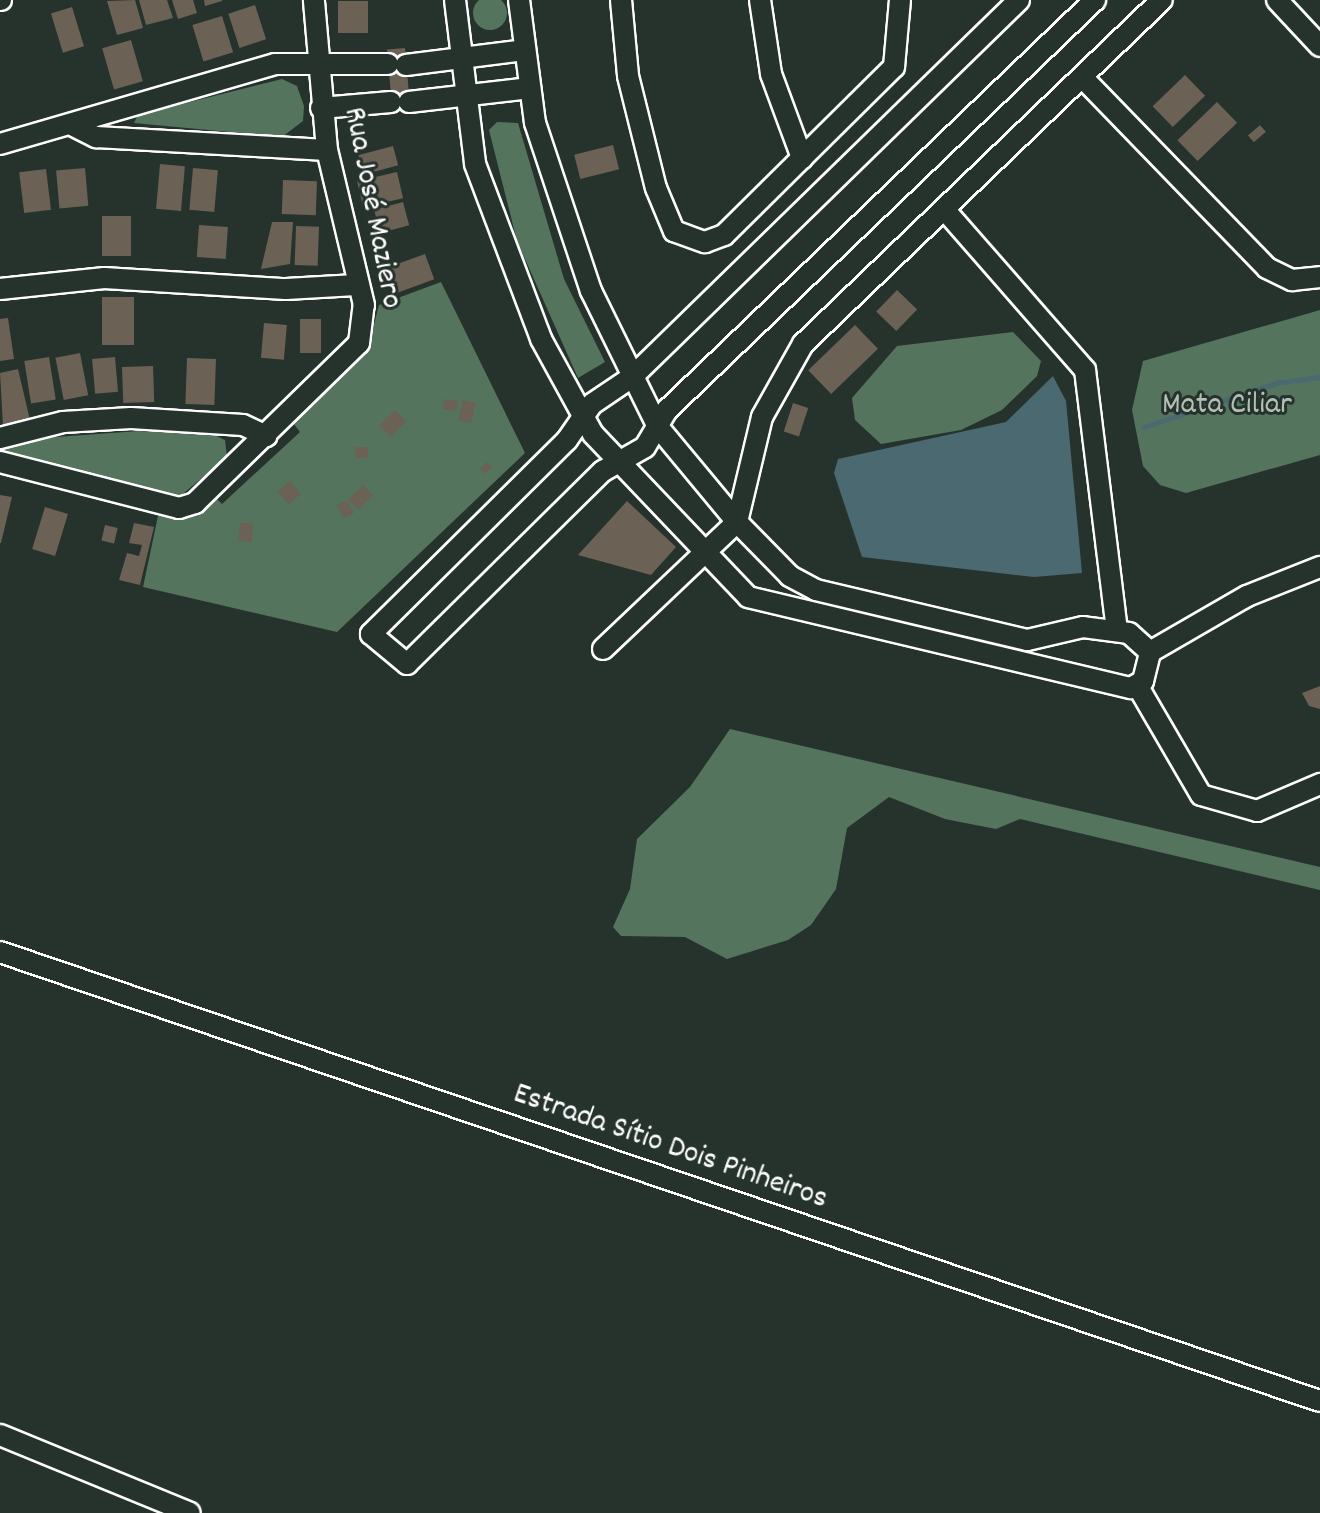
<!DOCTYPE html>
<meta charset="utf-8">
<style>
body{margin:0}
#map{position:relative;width:1320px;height:1513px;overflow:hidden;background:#26332d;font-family:Dekko,sans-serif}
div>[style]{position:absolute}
.green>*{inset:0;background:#54745d}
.round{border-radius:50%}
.water>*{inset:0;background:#4b6971}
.stream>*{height:5px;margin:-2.5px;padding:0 2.5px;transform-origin:2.5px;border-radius:2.5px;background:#4b6971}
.building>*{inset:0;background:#6b6154;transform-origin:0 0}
.roads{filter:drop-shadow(2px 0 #fff) drop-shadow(-2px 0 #fff) drop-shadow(0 2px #fff) drop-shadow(0 -2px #fff)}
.minor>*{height:20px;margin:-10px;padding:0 10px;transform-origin:10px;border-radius:10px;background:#26332d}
span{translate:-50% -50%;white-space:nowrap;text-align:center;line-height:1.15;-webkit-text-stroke:6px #26332d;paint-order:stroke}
.street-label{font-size:32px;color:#fff}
.park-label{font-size:32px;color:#b2c0b6}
</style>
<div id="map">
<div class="green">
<i class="round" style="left:473px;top:-4px;width:34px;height:34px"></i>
<i style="clip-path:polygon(282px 79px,297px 86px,304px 106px,303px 121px,282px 137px,134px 123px,138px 115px)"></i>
<i style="clip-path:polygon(497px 122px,518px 123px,564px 279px,605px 362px,578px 378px,517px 241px,489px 130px)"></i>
<i style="clip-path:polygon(441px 282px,525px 453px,337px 632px,143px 587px,158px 516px,200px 510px,215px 497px,222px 504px,300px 432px,293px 423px,367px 352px,379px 305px)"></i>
<i style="clip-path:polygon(1320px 310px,1320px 455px,1186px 493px,1160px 485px,1143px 466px,1132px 410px,1143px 361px)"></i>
<i style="clip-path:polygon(1013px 332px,1041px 361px,1037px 376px,1002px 410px,961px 430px,881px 444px,855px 420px,852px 398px,897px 346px)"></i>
<i style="clip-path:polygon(139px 431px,212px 434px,225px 440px,227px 457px,178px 498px,0 454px,0 447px,28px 439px)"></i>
<i style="clip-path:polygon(730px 729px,1320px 867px,1320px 890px,1020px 819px,996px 829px,945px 819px,889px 797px,847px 828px,836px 889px,811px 925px,788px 940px,727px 959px,685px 937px,621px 936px,613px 927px,630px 889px,637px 839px,690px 787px)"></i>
</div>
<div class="water">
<i style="clip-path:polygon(1053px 376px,1066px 401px,1082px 573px,1034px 577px,862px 557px,834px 473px,838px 459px,1006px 422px)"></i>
</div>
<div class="stream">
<i style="left:1144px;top:427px;width:139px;rotate:-18.4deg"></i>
<i style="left:1276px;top:383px;width:44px;rotate:-7.8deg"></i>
</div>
<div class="building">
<i style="clip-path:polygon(135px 0,143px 28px,117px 35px,107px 1px)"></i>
<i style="clip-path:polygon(139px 0,167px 0,173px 18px,146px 25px)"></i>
<i style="clip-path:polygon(172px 0,193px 0,197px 13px,178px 19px)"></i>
<i style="clip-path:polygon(204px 0,222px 0,222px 1px,205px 6px)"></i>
<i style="left:368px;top:1px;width:32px;height:30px;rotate:90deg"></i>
<i style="left:255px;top:5px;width:36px;height:28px;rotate:72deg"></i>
<i style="left:72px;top:7px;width:41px;height:22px;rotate:73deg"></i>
<i style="left:222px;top:16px;width:38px;height:31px;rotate:73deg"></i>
<i style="left:131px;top:40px;width:43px;height:30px;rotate:74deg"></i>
<i style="left:405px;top:48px;width:62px;height:18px;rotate:85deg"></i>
<i style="left:1185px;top:75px;width:29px;height:45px;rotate:46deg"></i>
<i style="left:1217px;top:102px;width:29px;height:55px;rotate:46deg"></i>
<i style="left:1260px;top:125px;width:9px;height:16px;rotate:49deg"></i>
<i style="left:613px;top:145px;width:25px;height:40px;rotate:76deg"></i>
<i style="left:393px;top:146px;width:20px;height:36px;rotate:75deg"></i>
<i style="left:160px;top:164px;width:25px;height:45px;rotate:5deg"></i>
<i style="left:85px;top:168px;width:38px;height:29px;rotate:85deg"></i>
<i style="left:193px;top:168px;width:25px;height:42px;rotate:5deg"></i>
<i style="left:46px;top:169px;width:41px;height:27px;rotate:83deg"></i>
<i style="left:397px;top:172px;width:27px;height:41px;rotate:77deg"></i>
<i style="left:283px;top:180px;width:34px;height:34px;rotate:2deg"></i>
<i style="left:403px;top:202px;width:24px;height:30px;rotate:75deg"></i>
<i style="left:102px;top:216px;width:29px;height:40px"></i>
<i style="clip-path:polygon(272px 222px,293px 222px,290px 264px,261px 269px)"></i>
<i style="left:199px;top:225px;width:29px;height:32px;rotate:4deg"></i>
<i style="left:296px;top:226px;width:23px;height:39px;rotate:2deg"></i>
<i style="left:425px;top:254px;width:27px;height:39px;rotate:70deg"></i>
<i style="left:897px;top:290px;width:28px;height:30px;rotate:44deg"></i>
<i style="left:102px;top:297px;width:32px;height:48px"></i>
<i style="clip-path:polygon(8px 318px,14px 359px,0 361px,0 319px)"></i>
<i style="left:300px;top:319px;width:21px;height:34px"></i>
<i style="left:264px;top:323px;width:23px;height:35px;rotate:5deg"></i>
<i style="left:855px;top:325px;width:33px;height:65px;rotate:46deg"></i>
<i style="left:80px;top:353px;width:43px;height:25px;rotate:79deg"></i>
<i style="left:49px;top:357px;width:43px;height:25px;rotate:81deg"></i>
<i style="left:115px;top:357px;width:35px;height:23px;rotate:85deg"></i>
<i style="left:187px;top:358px;width:29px;height:46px;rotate:2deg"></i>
<i style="left:153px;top:366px;width:36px;height:31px;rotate:88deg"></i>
<i style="clip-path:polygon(18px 369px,30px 420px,3px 426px,0 373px)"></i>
<i style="left:444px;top:399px;width:14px;height:10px;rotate:8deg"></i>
<i style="left:463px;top:400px;width:13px;height:21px;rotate:13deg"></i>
<i style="left:793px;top:403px;width:16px;height:30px;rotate:18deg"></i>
<i style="left:395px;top:410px;width:16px;height:22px;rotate:45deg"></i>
<i style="left:355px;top:447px;width:13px;height:11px"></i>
<i style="left:487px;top:462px;width:7px;height:10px;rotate:45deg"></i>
<i style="left:290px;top:481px;width:17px;height:16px;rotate:50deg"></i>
<i style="left:363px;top:485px;width:14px;height:21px;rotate:45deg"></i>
<i style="clip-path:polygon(0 495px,12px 497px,1px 543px,0 543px)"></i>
<i style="left:346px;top:500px;width:15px;height:11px;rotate:58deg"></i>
<i style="clip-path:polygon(627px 501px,676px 547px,651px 575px,578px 555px)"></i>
<i style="left:45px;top:507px;width:24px;height:44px;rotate:17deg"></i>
<i style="clip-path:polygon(134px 523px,154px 527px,140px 585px,119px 580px,127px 553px,139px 556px,142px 545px,129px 543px)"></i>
<i style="left:240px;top:523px;width:13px;height:18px;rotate:4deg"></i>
<i style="left:105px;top:525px;width:13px;height:16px;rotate:13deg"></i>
<i style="clip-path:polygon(1320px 686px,1320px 709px,1309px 706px,1302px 693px)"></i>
</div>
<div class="roads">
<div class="minor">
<i style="left:0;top:0;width:1px"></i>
<i style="left:455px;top:0;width:165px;rotate:83deg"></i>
<i style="left:475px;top:164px;width:187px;rotate:69.3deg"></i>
<i style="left:541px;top:339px;width:108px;rotate:61.3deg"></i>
<i style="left:593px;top:434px;width:225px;rotate:46.4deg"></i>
<i style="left:748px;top:597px;width:394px;rotate:13.4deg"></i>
<i style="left:1131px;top:688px;width:14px;rotate:-30deg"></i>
<i style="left:1143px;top:681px;width:30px;rotate:-76deg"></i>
<i style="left:1150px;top:652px;width:28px;rotate:-138deg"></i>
<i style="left:1129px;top:633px;width:46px;rotate:-172.6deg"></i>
<i style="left:1083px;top:627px;width:57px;rotate:166.9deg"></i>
<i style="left:1027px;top:640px;width:217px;rotate:-166.7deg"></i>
<i style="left:816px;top:590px;width:30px;rotate:-152deg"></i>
<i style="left:790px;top:576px;width:76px;rotate:-134.5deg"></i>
<i style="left:737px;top:522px;width:124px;rotate:-129.7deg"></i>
<i style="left:658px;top:427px;width:152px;rotate:-116.2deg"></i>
<i style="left:591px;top:291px;width:177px;rotate:-108.4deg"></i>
<i style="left:535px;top:123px;width:124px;rotate:-97.4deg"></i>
<i style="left:621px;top:0;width:76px;rotate:84.7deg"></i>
<i style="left:628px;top:76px;width:115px;rotate:76deg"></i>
<i style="left:656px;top:188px;width:47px;rotate:67.3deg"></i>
<i style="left:674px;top:231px;width:33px;rotate:20deg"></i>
<i style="left:705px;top:242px;width:20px;rotate:-20deg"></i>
<i style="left:724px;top:235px;width:239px;rotate:-44.7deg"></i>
<i style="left:894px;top:67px;width:67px;rotate:-84.9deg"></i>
<i style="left:760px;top:0;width:75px;rotate:81.5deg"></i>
<i style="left:771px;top:74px;width:90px;rotate:69.7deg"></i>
<i style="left:1019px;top:0;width:540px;rotate:135.75deg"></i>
<i style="left:632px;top:377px;width:48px;rotate:146deg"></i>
<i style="left:592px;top:404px;width:44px;rotate:124.8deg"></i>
<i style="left:567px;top:440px;width:276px;rotate:135.3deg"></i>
<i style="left:371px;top:634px;width:47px;rotate:39.8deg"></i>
<i style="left:407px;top:664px;width:275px;rotate:-44.6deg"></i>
<i style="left:603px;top:471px;width:48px;rotate:-29.7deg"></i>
<i style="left:645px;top:447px;width:43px;rotate:-59.3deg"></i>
<i style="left:667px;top:410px;width:593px;rotate:-43.77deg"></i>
<i style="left:1277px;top:0;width:63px;rotate:46.9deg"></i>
<i style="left:406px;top:65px;width:119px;rotate:-7.2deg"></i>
<i style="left:1082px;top:77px;width:266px;rotate:45.9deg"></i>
<i style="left:1267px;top:268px;width:28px;rotate:26deg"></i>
<i style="left:1292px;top:280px;width:28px;rotate:-6deg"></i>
<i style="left:409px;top:102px;width:122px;rotate:-6.6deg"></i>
<i style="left:321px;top:108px;width:70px;rotate:-4.9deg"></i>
<i style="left:74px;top:126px;width:25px;rotate:27deg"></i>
<i style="left:96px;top:137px;width:231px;rotate:3.2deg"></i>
<i style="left:0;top:144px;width:286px;rotate:-16.2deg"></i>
<i style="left:275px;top:64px;width:113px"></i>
<i style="left:944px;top:209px;width:214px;rotate:48.8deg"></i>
<i style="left:1085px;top:370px;width:261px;rotate:83deg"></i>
<i style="left:0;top:289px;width:105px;rotate:-6deg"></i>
<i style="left:104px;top:278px;width:182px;rotate:3.5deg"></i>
<i style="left:286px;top:289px;width:70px;rotate:-3.3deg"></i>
<i style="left:0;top:438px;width:65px;rotate:-14.3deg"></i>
<i style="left:63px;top:422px;width:68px;rotate:-3.4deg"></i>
<i style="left:131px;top:418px;width:112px;rotate:3.6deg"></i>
<i style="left:243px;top:425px;width:26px;rotate:25deg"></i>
<i style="left:0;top:462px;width:185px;rotate:14.4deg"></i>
<i style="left:179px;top:508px;width:17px;rotate:-17deg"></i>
<i style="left:195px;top:503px;width:229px;rotate:-44.3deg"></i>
<i style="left:359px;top:343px;width:38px;rotate:-83deg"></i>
<i style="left:364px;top:305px;width:159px;rotate:-103.4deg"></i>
<i style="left:327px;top:150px;width:151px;rotate:-95deg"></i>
<i style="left:603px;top:649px;width:185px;rotate:-43.5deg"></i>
<i style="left:737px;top:522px;width:108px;rotate:-76.6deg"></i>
<i style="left:762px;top:417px;width:84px;rotate:-60.7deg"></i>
<i style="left:803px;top:344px;width:497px;rotate:-43.8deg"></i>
<i style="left:1150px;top:652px;width:112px;rotate:-30deg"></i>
<i style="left:1247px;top:596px;width:79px;rotate:-21.7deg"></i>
<i style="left:1137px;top:685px;width:127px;rotate:59.8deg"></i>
<i style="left:1201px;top:795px;width:58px;rotate:15.9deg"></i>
<i style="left:1257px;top:811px;width:69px;rotate:-23.2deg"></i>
<i style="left:0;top:952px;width:1394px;rotate:18.79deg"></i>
<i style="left:0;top:1435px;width:205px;rotate:22.3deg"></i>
</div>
</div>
<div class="street-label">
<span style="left:371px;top:208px;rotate:79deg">Rua José Maziero</span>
<span style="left:670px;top:1148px;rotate:19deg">Estrada Sítio Dois Pinheiros</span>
</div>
<div class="park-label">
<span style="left:1227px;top:406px">Mata Ciliar</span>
</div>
</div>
